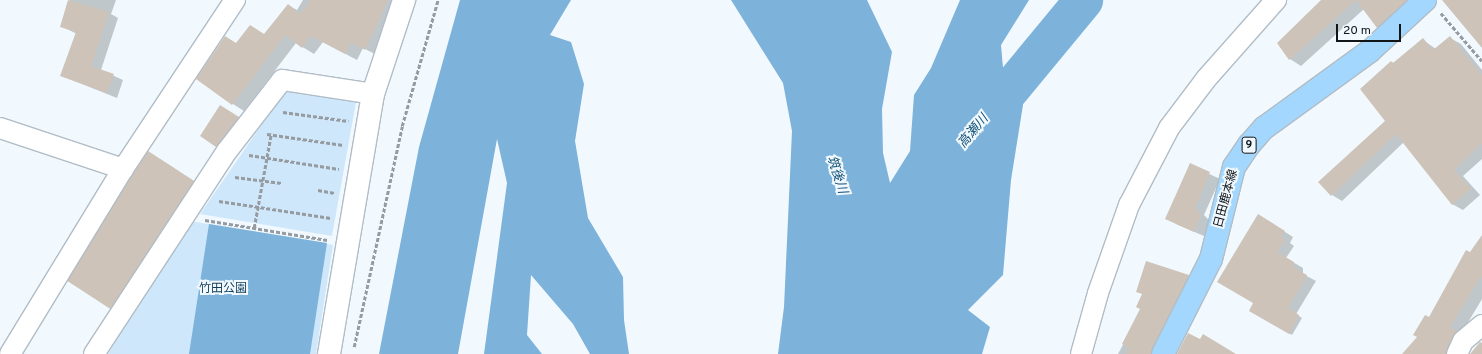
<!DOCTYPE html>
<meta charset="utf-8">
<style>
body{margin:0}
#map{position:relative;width:1482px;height:354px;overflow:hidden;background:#f1f9fe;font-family:Overpass,"Noto Sans JP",sans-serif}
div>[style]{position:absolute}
.green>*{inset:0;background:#cee7fb}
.water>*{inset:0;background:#7db2da}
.shadow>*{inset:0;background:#0003}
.river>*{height:39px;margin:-19.5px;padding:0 19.5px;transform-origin:19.5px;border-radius:19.5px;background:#7db2da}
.building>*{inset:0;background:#cdc3b8;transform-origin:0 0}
.path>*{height:2.5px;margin-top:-1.25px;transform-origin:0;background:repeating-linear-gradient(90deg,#959ba0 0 4px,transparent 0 6px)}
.roads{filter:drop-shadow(1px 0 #b1bdc6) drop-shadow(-1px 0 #b1bdc6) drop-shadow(0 1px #b1bdc6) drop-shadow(0 -1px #b1bdc6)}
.minor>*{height:20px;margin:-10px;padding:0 10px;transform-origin:10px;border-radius:10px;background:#fff}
.tertiary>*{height:22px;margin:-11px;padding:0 11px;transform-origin:11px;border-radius:11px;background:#fff}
.primary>*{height:22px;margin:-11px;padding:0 11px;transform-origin:11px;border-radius:11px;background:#a3d7fd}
span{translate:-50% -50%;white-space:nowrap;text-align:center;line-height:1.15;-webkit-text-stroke:4px #f1f9fe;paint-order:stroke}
.shield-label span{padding:1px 3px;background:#f1f9fe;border:1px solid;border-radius:3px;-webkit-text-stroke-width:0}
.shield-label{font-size:11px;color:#111518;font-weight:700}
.street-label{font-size:12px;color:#111518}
.park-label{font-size:12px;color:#133c58}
.water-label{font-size:13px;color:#125077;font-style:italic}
.scale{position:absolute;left:1336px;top:24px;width:65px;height:18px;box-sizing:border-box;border:2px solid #111518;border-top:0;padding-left:5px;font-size:12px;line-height:14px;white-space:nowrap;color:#111518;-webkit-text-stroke:3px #f1f9fe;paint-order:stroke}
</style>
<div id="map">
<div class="green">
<i style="clip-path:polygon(287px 88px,356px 102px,332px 236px,200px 214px)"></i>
<i style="clip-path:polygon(190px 221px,333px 245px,316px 354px,108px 354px)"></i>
</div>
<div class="water">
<i style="clip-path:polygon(460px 0,571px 0,550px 35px,571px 42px,584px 84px,575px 141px,588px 218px,623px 277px,624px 320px,629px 354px,590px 354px,573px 324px,531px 275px,527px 335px,542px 354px,484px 354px,507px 183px,497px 139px,458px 354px,379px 354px,419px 147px)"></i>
<i style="clip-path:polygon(731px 0,867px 0,892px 52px,882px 109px,883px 153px,890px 183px,910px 151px,914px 95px,931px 68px,960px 0,1029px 0,1001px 45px,1003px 68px,1023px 105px,1011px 180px,1003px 275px,968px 310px,990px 327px,982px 354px,778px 354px,784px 307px,792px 131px,783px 83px)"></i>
<i style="clip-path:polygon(209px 224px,327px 243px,310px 354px,189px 354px)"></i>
</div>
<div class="shadow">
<i style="clip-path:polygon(70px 0,116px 0,111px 14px,118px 18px,101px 70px,123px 80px,117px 98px,62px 76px,77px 34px,61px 26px)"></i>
<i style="clip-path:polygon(303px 0,403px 0,377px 55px,363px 48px,357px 60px,323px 42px,314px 54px,296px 43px,244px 111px,233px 104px,237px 44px,265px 35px,288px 5px,297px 10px)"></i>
<i style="clip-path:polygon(1323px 0,1425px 0,1389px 33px,1378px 27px,1364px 9px,1301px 66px,1290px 59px,1278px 43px)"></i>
<i style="clip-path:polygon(1450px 38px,1461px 44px,1482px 70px,1482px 159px,1463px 176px,1480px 195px,1463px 210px,1452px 204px,1404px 142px,1342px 201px,1332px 195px,1387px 121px,1391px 62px,1394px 63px,1423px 40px,1436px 49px)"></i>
<i style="clip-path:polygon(230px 112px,248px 123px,227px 151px,217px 146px)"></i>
<i style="clip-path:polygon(160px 159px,204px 188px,123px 311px,70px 280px)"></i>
<i style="clip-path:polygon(1190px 165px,1220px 179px,1204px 215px,1210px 221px,1204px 236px,1176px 224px)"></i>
<i style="clip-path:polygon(1268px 221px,1293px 237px,1290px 243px,1294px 246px,1286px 258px,1303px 268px,1303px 274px,1316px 281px,1296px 314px,1302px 318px,1292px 335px,1250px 311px,1255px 303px)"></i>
<i style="clip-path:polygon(1482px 237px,1482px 299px,1461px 334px,1458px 354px,1418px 354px,1419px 337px,1429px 318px)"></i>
<i style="clip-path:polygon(1188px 276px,1198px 282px,1162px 354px,1118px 354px,1142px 309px)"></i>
</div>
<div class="river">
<i style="left:978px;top:127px;width:165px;rotate:-50.4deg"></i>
</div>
<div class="building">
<i style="clip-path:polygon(68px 0,109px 12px,91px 66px,114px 74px,107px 93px,60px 76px,76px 32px,60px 27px)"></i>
<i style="clip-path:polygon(311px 0,388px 0,365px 50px,351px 42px,345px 54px,311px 36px,302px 48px,285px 35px,232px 105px,196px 79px,225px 36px,236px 43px,250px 25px,264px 34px,288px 4px,300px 14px)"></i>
<i style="clip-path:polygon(1321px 0,1407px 0,1377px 28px,1356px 0,1289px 60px,1277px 43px)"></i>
<i style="clip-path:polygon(1442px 0,1482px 0,1482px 48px)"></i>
<i style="clip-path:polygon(1450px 36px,1482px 76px,1482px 143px,1454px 170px,1471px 189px,1452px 205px,1396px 134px,1331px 196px,1318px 182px,1385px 121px,1360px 89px,1391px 61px,1393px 63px,1423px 38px,1433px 50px)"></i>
<i style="clip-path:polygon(220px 105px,239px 117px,216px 147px,200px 136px)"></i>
<i style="left:148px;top:151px;width:55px;height:153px;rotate:33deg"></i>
<i style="clip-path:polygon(1190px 163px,1210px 172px,1195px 208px,1201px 215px,1194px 232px,1165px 219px)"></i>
<i style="clip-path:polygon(1258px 214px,1285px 231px,1281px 237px,1285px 240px,1277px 252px,1294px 262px,1294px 268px,1307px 275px,1288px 308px,1299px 315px,1289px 334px,1249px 311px,1253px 303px,1217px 282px)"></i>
<i style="clip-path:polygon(1482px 235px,1482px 275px,1450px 327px,1457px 331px,1446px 354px,1402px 354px,1417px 337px,1413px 335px,1425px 315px,1429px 317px,1466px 250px,1470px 252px)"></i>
<i style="clip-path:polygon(1146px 261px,1189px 275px,1151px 354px,1126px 354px,1129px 348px,1122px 344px,1140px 309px,1136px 307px,1142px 294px,1136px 292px)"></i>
<i style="clip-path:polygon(1188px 333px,1200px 339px,1203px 334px,1236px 354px,1177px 354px)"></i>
<i style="clip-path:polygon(1480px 342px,1482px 343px,1482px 354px,1470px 354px)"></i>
</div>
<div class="path">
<i style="left:1441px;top:13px;width:63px;rotate:49.5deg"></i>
<i style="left:283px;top:112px;width:66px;rotate:7.9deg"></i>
<i style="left:267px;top:134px;width:77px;rotate:8.2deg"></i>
<i style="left:249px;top:155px;width:91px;rotate:8.8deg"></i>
<i style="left:235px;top:177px;width:47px;rotate:7.3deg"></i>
<i style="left:318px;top:190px;width:17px;rotate:10deg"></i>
<i style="left:219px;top:201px;width:113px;rotate:8.6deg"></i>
<i style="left:205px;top:220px;width:124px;rotate:9.3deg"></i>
<i style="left:254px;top:228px;width:96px;rotate:-79.7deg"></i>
<i style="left:354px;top:347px;width:226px;rotate:-77.7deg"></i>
<i style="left:402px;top:126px;width:131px;rotate:-74.1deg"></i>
</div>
<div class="roads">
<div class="minor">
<i style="left:0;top:128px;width:130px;rotate:18.4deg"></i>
<i style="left:10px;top:354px;width:217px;rotate:-58.6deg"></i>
<i style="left:123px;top:169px;width:203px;rotate:-56.5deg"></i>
<i style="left:94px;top:354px;width:243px;rotate:-56.8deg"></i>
<i style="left:227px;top:151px;width:90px;rotate:-52.2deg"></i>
<i style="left:282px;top:80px;width:92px;rotate:8.7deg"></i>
<i style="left:1081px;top:354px;width:63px;rotate:-74.4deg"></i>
<i style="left:1098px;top:293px;width:93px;rotate:-70.6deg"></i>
<i style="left:1129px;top:205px;width:87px;rotate:-62.5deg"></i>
<i style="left:1169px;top:128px;width:61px;rotate:-52.9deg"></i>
<i style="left:1206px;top:79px;width:106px;rotate:-48.5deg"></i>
<i style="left:1457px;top:354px;width:14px;rotate:-65deg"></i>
<i style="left:1463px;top:341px;width:25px;rotate:-40deg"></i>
</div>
<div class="tertiary">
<i style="left:329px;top:354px;width:264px;rotate:-80.4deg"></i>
<i style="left:373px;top:94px;width:99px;rotate:-71.7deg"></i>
</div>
<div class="primary">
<i style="left:1163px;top:354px;width:106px;rotate:-63.2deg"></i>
<i style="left:1211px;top:259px;width:95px;rotate:-76deg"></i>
<i style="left:1234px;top:167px;width:27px;rotate:-56deg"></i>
<i style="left:1249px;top:145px;width:23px;rotate:-49deg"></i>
<i style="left:1264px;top:128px;width:131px;rotate:-36deg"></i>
<i style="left:1370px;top:51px;width:75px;rotate:-42.8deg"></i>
</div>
</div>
<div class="shield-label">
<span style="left:1249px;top:145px">9</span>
</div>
<div class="street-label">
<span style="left:1227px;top:199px;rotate:-75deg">日田鹿本線</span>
</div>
<div class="park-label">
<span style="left:223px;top:290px">竹田公園</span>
</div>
<div class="water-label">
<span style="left:974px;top:132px;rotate:-50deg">高瀬川</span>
<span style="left:836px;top:175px;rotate:72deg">筑後川</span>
</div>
<div class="scale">20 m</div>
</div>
